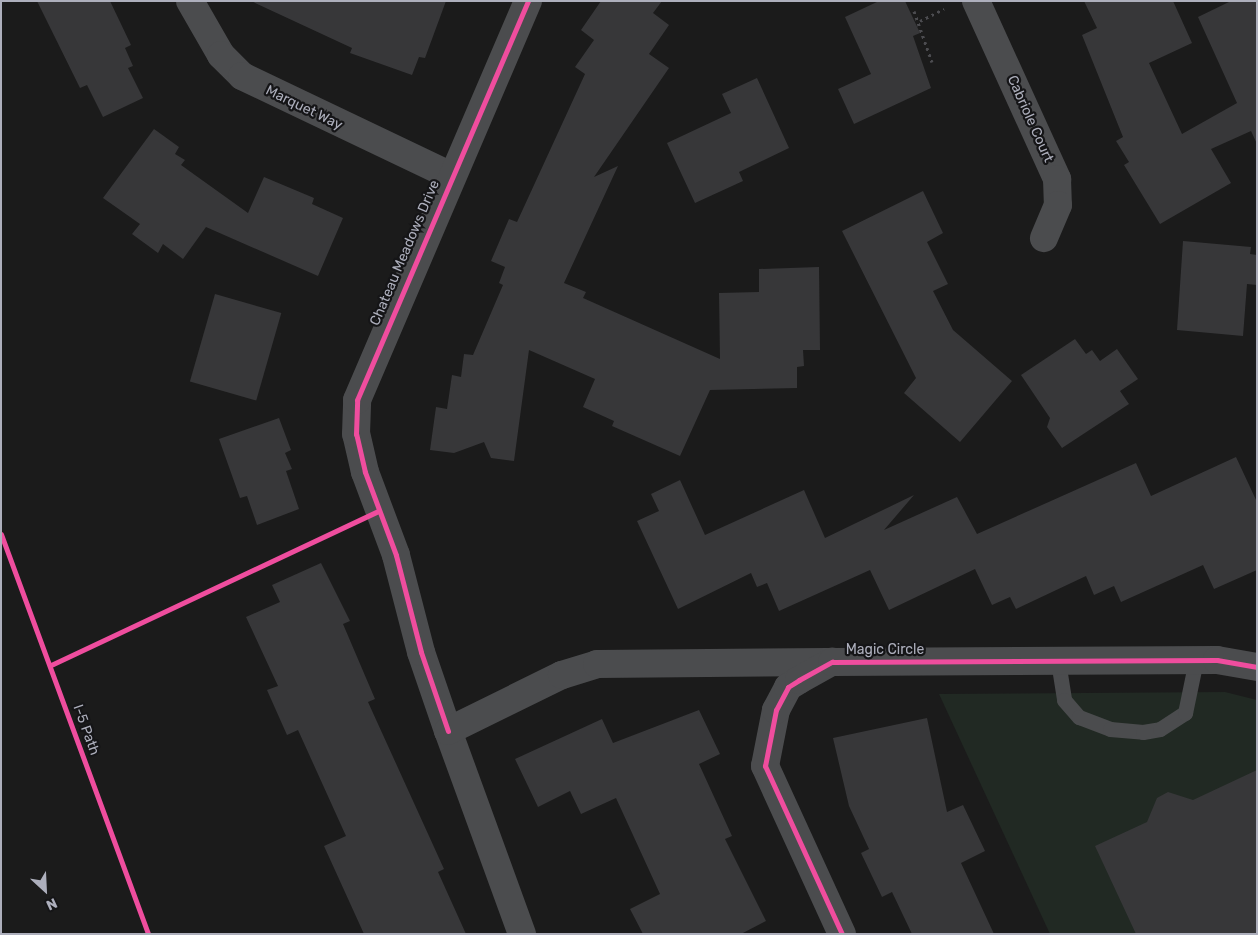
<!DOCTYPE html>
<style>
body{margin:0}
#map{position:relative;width:1258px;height:935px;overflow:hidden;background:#1b1b1b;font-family:Rubik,sans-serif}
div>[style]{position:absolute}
.green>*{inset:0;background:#212923}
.building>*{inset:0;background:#373739;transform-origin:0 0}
.path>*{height:3px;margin-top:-1.5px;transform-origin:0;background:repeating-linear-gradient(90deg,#4c4c50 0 2.5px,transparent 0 6.5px)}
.service>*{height:15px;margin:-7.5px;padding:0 7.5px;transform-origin:7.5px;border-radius:7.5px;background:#4b4c4e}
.minor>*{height:28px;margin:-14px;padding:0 14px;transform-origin:14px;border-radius:14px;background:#4b4c4e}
.cycleway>*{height:5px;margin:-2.5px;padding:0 2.5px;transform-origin:2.5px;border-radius:2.5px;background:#ef4d9e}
span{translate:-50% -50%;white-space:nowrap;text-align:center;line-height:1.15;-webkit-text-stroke:4.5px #151517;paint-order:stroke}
.street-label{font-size:14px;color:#adafbc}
.frame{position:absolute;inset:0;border:2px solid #adafbc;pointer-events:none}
.north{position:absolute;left:20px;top:865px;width:50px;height:50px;-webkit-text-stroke:4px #151517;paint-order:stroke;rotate:155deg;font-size:14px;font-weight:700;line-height:20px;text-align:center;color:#adafbc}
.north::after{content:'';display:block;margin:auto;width:18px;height:22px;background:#adafbc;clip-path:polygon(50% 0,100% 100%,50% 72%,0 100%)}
</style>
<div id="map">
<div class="green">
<i style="clip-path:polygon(1225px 692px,1257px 700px,1257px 934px,1050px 934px,939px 694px)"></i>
</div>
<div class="building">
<i style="clip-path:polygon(37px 1px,110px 1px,131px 45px,125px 48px,133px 66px,128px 68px,143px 98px,103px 117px,87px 85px,80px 88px)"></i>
<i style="clip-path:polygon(251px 1px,446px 1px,425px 58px,419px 57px,412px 75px,350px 53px,352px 48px)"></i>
<i style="clip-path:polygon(601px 1px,662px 1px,653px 13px,669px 25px,649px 54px,669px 68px,594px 177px,618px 166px,564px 283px,586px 292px,583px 298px,720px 359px,719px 293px,759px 292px,759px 269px,819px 267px,820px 350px,803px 350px,804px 366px,797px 367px,797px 388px,710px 390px,680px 456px,612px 426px,614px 421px,583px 407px,595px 379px,529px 350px,514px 461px,491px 458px,484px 442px,454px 453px,430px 450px,436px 407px,447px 409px,452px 375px,461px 377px,464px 354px,473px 355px,503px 285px,499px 283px,505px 267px,491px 261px,509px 219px,517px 222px,585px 74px,575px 67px,594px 40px,581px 30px)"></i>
<i style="clip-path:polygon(879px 1px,905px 1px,920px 33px,913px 36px,931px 88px,854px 124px,838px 89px,871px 74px,845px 17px)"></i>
<i style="clip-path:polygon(1084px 1px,1173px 1px,1192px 43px,1149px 63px,1182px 134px,1237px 103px,1198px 17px,1231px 1px,1257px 1px,1257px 144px,1251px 131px,1211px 149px,1231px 183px,1160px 224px,1124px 165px,1129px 162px,1116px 141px,1123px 137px,1082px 35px,1097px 28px)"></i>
<i style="clip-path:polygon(757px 78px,789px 148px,739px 172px,743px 181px,695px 203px,667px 143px,731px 113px,722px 94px)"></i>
<i style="clip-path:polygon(154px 129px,179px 147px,175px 154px,185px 160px,181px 165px,248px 213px,264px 177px,314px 198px,312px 204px,343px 218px,318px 276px,206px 227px,183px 259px,163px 244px,158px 253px,132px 234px,140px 224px,103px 198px)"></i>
<i style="clip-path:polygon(923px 191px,943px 233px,927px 242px,948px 284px,933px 291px,953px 330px,1012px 381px,960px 442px,904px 393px,916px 378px,842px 231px)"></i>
<i style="clip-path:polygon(1183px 241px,1251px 247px,1250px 254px,1257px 255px,1257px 285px,1247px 284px,1243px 336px,1177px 330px)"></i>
<i style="left:215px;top:294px;width:69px;height:91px;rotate:16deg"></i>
<i style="clip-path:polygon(1075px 339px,1086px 354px,1092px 350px,1100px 361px,1117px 349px,1138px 379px,1120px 391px,1129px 404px,1062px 448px,1047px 427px,1050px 418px,1021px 375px)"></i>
<i style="clip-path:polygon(279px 418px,291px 450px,285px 453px,292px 469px,286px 471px,299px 509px,257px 525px,247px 496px,240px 498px,219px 439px)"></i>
<i style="clip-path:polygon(1236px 457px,1257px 502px,1257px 570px,1214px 589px,1203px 565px,1121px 602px,1114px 586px,1094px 595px,1086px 576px,1016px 609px,1010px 597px,992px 605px,975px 569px,889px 610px,870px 570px,779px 611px,767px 583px,757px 587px,751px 573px,678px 609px,637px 521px,659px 511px,651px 494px,680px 480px,705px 535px,804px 490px,825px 538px,914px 495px,884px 530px,957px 497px,977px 534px,1136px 463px,1151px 496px)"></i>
<i style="clip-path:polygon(321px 563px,350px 621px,343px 624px,375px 699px,368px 702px,444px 869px,438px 872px,466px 934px,364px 934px,324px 846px,346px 836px,298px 730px,287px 735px,267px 690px,278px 686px,246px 617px,280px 602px,272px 585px)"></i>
<i style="clip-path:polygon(699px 710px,720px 754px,699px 764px,732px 836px,725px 839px,766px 921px,741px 934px,643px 934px,630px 909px,660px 894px,616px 798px,581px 814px,570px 791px,538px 807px,515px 759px,602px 719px,613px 743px)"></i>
<i style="clip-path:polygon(927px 718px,947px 812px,963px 805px,985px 851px,961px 863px,994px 934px,912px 934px,892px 892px,882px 897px,861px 853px,869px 849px,849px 806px,833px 738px)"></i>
<i style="clip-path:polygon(1257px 770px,1257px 934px,1136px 934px,1095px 846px,1147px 822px,1157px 798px,1168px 792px,1193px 800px)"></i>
</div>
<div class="path">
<i style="left:914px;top:11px;width:54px;rotate:70.6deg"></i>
<i style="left:920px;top:21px;width:27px;rotate:-27deg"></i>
</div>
<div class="service">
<i style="left:1058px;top:661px;width:39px;rotate:81deg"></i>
<i style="left:1064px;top:700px;width:23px;rotate:49deg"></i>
<i style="left:1079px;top:717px;width:33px;rotate:21deg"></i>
<i style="left:1110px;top:729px;width:33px;rotate:5deg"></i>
<i style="left:1143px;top:732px;width:17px;rotate:-10deg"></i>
<i style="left:1160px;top:729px;width:30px;rotate:-33deg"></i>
<i style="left:1185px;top:713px;width:54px;rotate:-78.3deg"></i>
</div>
<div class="minor">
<i style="left:190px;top:1px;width:62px;rotate:60.1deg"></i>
<i style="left:221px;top:55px;width:30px;rotate:45deg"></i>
<i style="left:242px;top:76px;width:230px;rotate:25.5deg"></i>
<i style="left:976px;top:1px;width:196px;rotate:65.5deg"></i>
<i style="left:1057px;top:179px;width:26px;rotate:88deg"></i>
<i style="left:1058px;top:205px;width:36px;rotate:113deg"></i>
<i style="left:448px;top:731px;width:83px;rotate:-108.9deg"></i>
<i style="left:421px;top:652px;width:100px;rotate:-104.5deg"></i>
<i style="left:396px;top:555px;width:89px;rotate:-110.5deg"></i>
<i style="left:365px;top:472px;width:39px;rotate:-103deg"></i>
<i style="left:356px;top:434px;width:34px;rotate:-88deg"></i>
<i style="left:357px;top:400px;width:434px;rotate:-66.8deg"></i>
<i style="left:522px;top:934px;width:216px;rotate:-110deg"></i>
<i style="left:448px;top:731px;width:127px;rotate:-26.2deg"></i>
<i style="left:562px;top:675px;width:37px;rotate:-17deg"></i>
<i style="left:597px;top:664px;width:231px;rotate:-0.5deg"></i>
<i style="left:842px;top:934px;width:185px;rotate:-114.6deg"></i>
<i style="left:765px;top:766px;width:57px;rotate:-78.9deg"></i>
<i style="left:776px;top:710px;width:26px;rotate:-62deg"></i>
<i style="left:788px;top:687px;width:13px;rotate:-32deg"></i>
<i style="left:799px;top:680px;width:38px;rotate:-29deg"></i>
<i style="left:832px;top:662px;width:385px;rotate:-0.3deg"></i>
<i style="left:1217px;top:660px;width:41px;rotate:9.9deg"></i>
</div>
<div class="cycleway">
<i style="left:1px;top:534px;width:426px;rotate:69.8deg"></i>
<i style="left:51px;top:665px;width:362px;rotate:-25.2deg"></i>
<i style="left:448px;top:731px;width:83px;rotate:-108.9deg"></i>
<i style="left:421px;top:652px;width:100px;rotate:-104.5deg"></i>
<i style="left:396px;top:555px;width:89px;rotate:-110.5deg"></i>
<i style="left:365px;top:472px;width:39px;rotate:-103deg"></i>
<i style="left:356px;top:434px;width:34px;rotate:-88deg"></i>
<i style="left:357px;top:400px;width:434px;rotate:-66.8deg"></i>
<i style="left:842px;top:934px;width:185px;rotate:-114.6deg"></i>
<i style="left:765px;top:766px;width:57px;rotate:-78.9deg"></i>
<i style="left:776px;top:710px;width:26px;rotate:-62deg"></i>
<i style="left:788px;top:687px;width:13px;rotate:-32deg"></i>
<i style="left:799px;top:680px;width:38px;rotate:-29deg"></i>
<i style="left:832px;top:662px;width:385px;rotate:-0.3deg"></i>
<i style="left:1217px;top:660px;width:41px;rotate:9.9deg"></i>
</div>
<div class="street-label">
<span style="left:304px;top:108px;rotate:26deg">Marquet Way</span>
<span style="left:1030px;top:119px;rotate:66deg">Cabriole Court</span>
<span style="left:405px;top:253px;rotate:-67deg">Chateau Meadows Drive</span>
<span style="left:885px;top:650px">Magic Circle</span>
<span style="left:86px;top:730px;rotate:70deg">I-5 Path</span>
</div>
<div class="frame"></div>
<div class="north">N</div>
</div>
